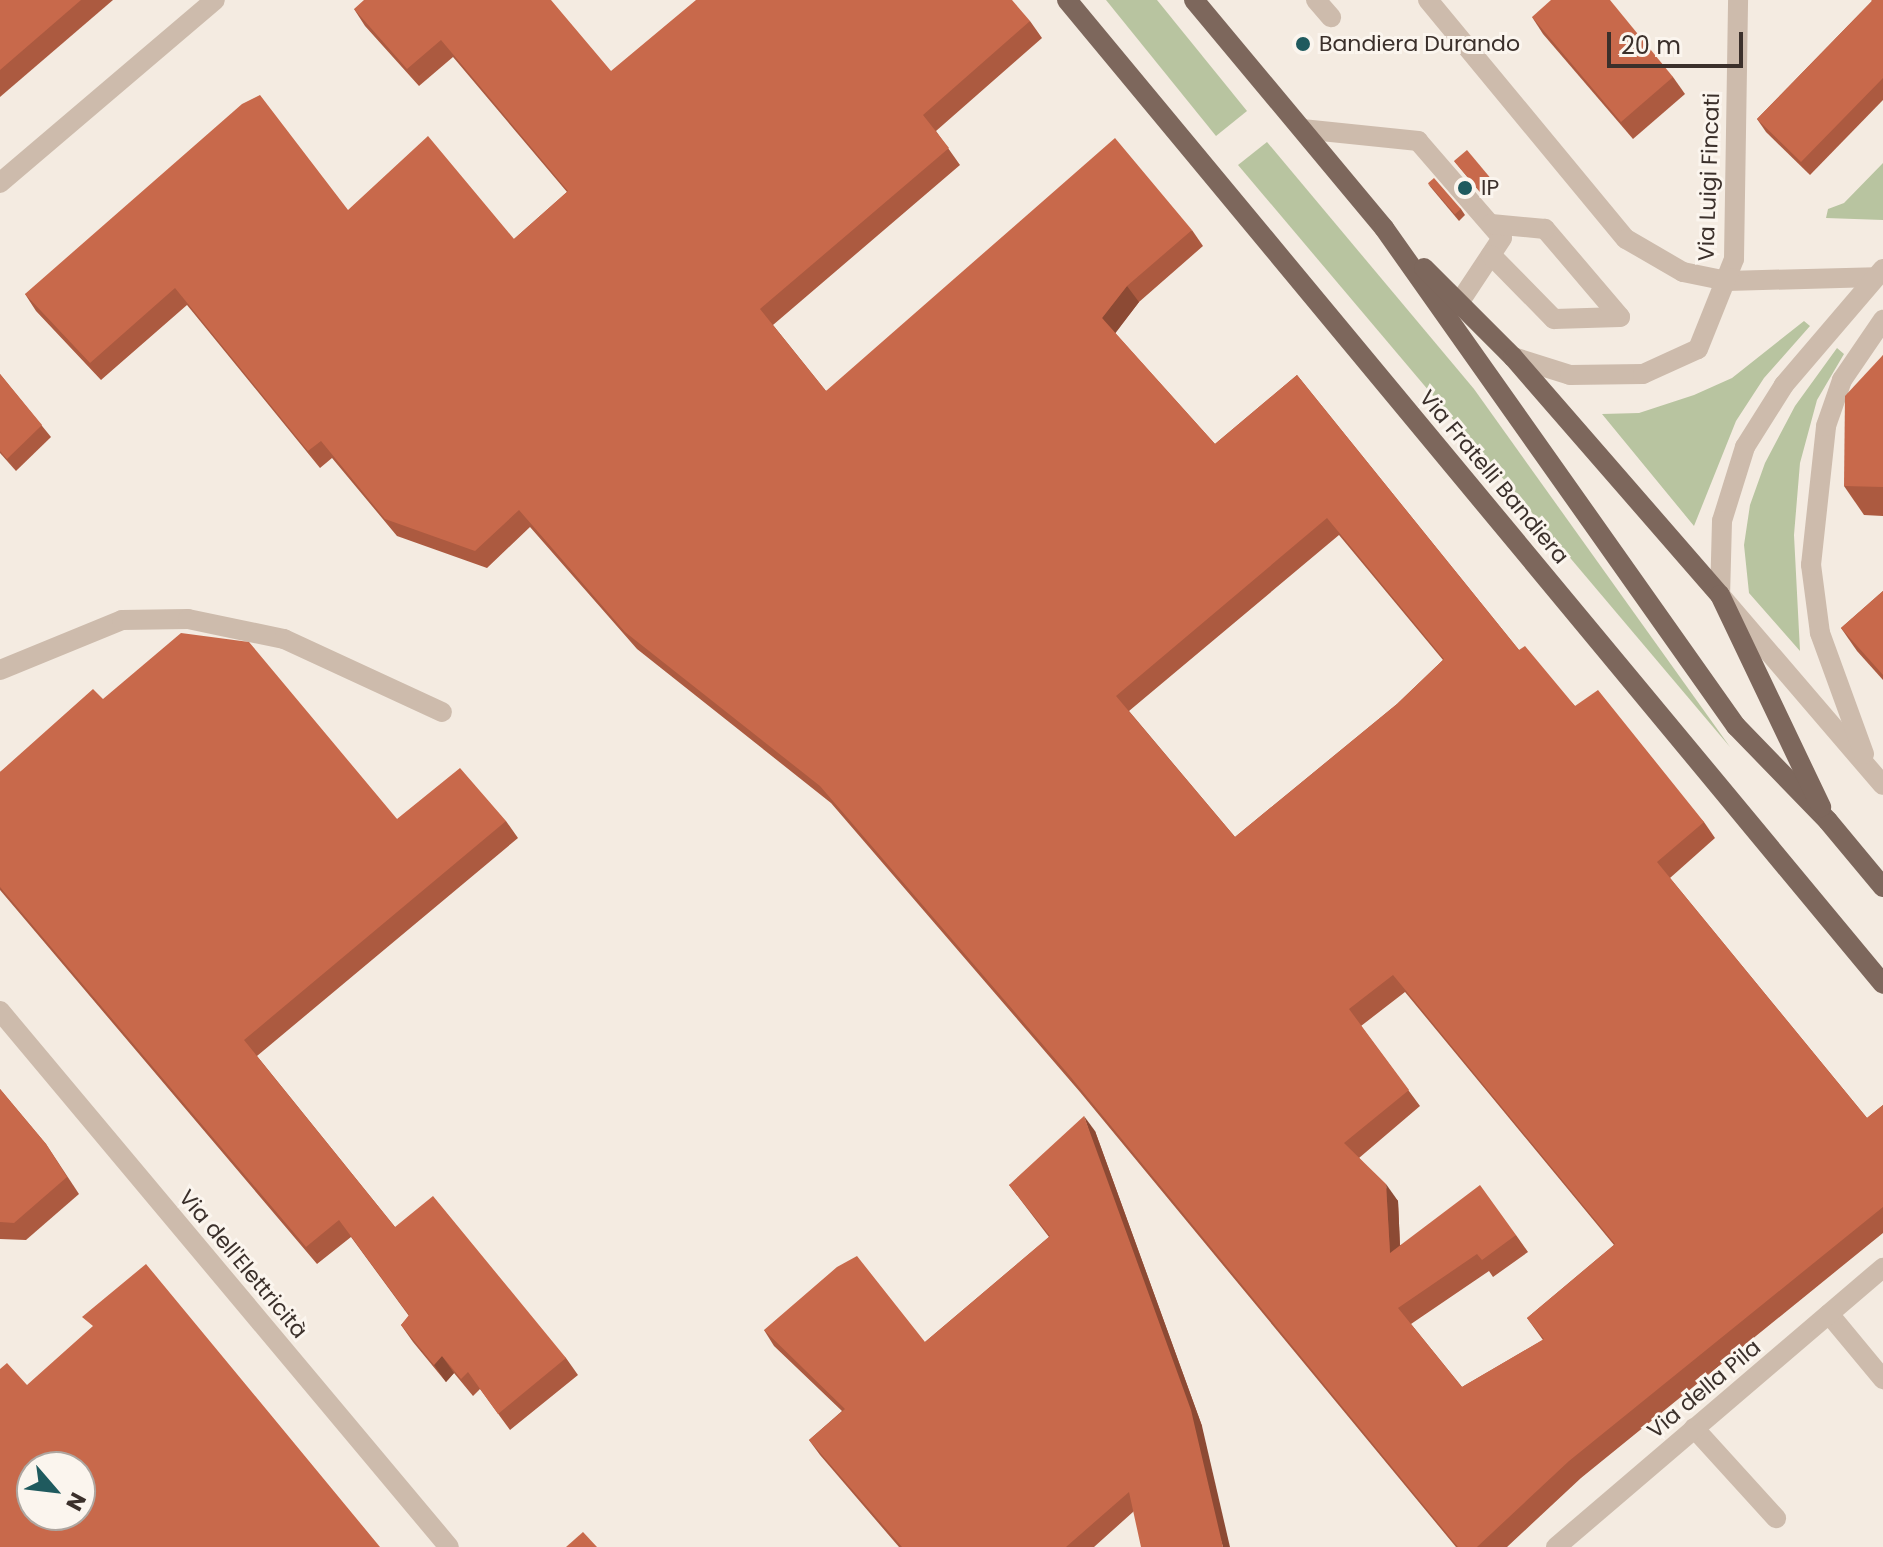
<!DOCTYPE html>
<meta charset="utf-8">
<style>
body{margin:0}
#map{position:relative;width:1883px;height:1547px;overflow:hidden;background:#f4ebe1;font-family:Poppins,sans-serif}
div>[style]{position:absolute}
.green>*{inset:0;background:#b8c4a0}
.minor>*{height:20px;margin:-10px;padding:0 10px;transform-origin:10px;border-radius:10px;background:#cdbbac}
.major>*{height:20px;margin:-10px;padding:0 10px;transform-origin:10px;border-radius:10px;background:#7d675c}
.wall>*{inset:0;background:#ac5a40}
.shaded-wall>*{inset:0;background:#8c4a34}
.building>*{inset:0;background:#c8694b;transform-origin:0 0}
.dots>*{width:22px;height:22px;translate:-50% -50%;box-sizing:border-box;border:4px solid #fbf5ee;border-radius:50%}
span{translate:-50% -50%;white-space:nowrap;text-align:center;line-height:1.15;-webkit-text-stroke:6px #fbf5ee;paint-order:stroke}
.poi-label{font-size:22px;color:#3b302b}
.left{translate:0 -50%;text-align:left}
.street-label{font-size:22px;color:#3b302b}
.north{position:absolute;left:16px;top:1451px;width:80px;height:80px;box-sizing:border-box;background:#fbf5ee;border:2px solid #aea6a0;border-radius:50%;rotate:118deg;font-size:22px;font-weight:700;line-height:32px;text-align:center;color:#3b302b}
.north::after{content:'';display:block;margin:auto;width:28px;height:36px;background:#1f5a5e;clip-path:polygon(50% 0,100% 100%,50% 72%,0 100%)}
.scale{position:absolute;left:1607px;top:32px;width:136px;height:36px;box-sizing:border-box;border:4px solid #3b302b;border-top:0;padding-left:10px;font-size:24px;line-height:28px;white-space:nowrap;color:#3b302b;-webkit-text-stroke:6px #fbf5ee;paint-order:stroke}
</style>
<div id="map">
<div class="green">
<i style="clip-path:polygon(1106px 0,1157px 0,1247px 111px,1216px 136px)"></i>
<i style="clip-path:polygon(1267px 142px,1474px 389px,1730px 747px,1238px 165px)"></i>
<i style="clip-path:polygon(1883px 163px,1883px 220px,1826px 218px,1828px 209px,1844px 203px)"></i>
<i style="clip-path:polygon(1804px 321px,1810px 326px,1764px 378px,1736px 421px,1694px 526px,1602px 414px,1639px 413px,1694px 395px,1732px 378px)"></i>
<i style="clip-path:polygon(1837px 348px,1844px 354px,1817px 400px,1800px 463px,1794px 535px,1800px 651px,1749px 593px,1744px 545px,1750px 505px,1765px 463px,1795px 406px)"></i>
</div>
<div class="minor">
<i style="left:1316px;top:0;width:23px;rotate:49deg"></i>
<i style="left:1428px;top:0;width:310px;rotate:50.4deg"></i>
<i style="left:1626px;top:239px;width:66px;rotate:30.1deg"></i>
<i style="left:1683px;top:272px;width:45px;rotate:11.6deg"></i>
<i style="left:1727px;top:281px;width:148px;rotate:-1.5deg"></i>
<i style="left:1302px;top:129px;width:117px;rotate:5.9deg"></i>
<i style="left:1418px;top:141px;width:128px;rotate:49.1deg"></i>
<i style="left:1502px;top:238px;width:78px;rotate:123.5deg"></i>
<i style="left:0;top:183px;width:282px;rotate:-40.4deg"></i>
<i style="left:1491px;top:255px;width:90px;rotate:45.5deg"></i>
<i style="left:1554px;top:319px;width:66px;rotate:-1.7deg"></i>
<i style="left:1620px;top:317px;width:116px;rotate:-130.4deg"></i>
<i style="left:1545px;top:229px;width:54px;rotate:-174.7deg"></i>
<i style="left:1883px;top:269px;width:153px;rotate:130.5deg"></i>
<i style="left:1784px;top:385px;width:73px;rotate:122.2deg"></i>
<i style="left:1745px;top:447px;width:77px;rotate:107.3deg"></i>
<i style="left:1722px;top:521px;width:74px;rotate:91.5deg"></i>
<i style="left:1720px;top:595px;width:250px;rotate:49.4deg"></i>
<i style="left:1513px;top:357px;width:60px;rotate:17.5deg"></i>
<i style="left:1570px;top:375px;width:73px;rotate:-0.8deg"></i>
<i style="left:1643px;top:374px;width:60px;rotate:-24.4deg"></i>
<i style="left:1698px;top:349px;width:97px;rotate:-68.2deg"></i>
<i style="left:1734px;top:259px;width:259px;rotate:-89.1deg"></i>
<i style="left:0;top:670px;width:132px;rotate:-22.3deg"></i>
<i style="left:122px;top:620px;width:66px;rotate:-0.9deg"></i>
<i style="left:188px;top:619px;width:98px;rotate:11.8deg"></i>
<i style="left:284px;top:639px;width:174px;rotate:24.8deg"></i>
<i style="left:1864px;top:754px;width:129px;rotate:-110deg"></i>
<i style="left:1820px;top:633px;width:69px;rotate:-97.5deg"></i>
<i style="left:1811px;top:565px;width:140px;rotate:-83.8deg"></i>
<i style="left:1826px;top:426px;width:49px;rotate:-70.8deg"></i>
<i style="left:1842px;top:380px;width:73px;rotate:-55.7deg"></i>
<i style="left:0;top:1011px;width:699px;rotate:50.05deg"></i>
<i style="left:1829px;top:1314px;width:85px;rotate:50.3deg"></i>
<i style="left:1694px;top:1428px;width:122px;rotate:47.7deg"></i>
<i style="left:1556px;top:1547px;width:430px;rotate:-40.5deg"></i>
</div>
<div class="major">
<i style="left:1067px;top:0;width:1278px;rotate:50.33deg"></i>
<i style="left:1194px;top:0;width:297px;rotate:50.2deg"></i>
<i style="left:1384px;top:228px;width:610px;rotate:54.75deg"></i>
<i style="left:1736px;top:726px;width:132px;rotate:45.9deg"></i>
<i style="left:1828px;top:821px;width:86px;rotate:50.2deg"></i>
<i style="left:1424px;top:268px;width:126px;rotate:45deg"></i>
<i style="left:1513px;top:357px;width:315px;rotate:49deg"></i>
<i style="left:1720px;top:595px;width:235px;rotate:64.5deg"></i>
</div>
<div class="wall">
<i style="clip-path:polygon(0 0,113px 0,0 97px)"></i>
<i style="clip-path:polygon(1883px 0,1883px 100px,1810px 175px,1766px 132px,1757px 119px,1872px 1px)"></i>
<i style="clip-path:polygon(evenodd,354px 9px,611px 71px,1030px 21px,1042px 38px,936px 131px,960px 165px,773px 325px,826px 391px,1192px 230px,1203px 246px,1139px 302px,1115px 333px,1215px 444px,1297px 375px,1519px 650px,1575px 706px,1704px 822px,1715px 838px,1670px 878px,1867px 1118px,1883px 1105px,1883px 1233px,1581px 1478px,1507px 1547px,1456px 1547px,1080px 1092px,831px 803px,637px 649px,530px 527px,487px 568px,397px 536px,332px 458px,320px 468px,187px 305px,101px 380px,36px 311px,25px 294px,348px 210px,514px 239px,567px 192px,453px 57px,419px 86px,365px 26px,354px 9px,1339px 535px,1443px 660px,1397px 704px,1235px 837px,1129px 711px,1339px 535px,354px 9px,1405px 992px,1614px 1245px,1527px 1318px,1543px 1340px,1462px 1387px,1411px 1324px,1489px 1271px,1493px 1277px,1528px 1252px,1516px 1235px,1400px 1245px,1398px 1201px,1359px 1158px,1420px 1106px,1361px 1026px,1405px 992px)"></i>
<i style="clip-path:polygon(1532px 17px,1673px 77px,1685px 94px,1633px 139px,1543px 34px)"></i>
<i style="clip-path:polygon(1454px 161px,1493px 181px,1497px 187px,1485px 198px)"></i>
<i style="clip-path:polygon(1428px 184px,1461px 209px,1465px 215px,1459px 221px)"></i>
<i style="clip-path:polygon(1883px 355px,1883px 516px,1864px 515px,1844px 486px)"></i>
<i style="clip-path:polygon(0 374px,51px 437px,16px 471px,0 453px)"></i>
<i style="clip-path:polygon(1883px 591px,1883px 680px,1857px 651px,1841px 628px)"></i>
<i style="clip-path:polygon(103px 699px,397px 819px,506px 821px,518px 838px,257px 1056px,395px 1227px,566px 1358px,578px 1375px,510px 1430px,480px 1389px,473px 1396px,454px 1373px,446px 1382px,413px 1342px,401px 1325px,409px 1316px,351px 1237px,317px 1264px,0 890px,0 772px)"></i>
<i style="clip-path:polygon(0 1089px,46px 1144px,79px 1194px,26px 1240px,0 1239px)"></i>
<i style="clip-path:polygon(1095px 1131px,1202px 1426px,1133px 1512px,1094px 1547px,899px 1547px,820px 1455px,809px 1440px,842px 1411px,774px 1346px,764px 1330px,925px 1342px,1049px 1237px,1009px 1185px)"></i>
</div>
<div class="shaded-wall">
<i style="clip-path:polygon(1127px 286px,1139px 302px,1114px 335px,1102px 318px)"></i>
<i style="clip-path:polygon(1084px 1116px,1095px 1131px,1202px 1426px,1230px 1547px,1223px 1547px)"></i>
<i style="clip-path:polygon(1386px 1184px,1398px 1201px,1401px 1270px,1390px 1253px)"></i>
<i style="clip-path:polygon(442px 1356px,454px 1373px,446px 1382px,434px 1365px)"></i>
</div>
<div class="building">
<i style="clip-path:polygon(0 0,81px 0,0 70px)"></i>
<i style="clip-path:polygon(evenodd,364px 0,551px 0,611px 71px,696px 0,1012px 0,1030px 21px,923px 115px,949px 148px,760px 309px,826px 391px,1115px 138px,1192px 230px,1127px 286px,1102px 318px,1215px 444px,1297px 375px,1519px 650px,1525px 646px,1575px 706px,1598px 690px,1704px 822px,1657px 862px,1867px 1118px,1883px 1105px,1883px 1207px,1569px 1461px,1477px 1547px,1458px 1547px,1069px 1075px,820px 786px,625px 632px,519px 510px,475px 551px,385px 519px,321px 441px,308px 451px,175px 288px,90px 363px,25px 294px,242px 104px,260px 95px,348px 210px,428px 136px,514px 239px,568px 191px,441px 40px,407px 69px,354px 9px,364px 0,1327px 518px,1444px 659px,1397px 704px,1235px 837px,1116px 696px,1327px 518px,364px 0,1393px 975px,1615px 1244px,1527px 1318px,1544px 1339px,1462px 1387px,1398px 1308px,1477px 1254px,1482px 1260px,1516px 1235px,1480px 1185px,1390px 1253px,1386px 1184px,1344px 1143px,1409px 1090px,1349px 1009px,1393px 975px)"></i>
<i style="clip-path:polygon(1551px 0,1610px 0,1673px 77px,1621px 122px,1532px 17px)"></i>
<i style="clip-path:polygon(1871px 0,1883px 0,1883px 78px,1801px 162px,1757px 119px,1872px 1px)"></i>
<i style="left:1467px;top:150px;width:40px;height:17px;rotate:50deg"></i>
<i style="left:1434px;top:178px;width:41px;height:8px;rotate:49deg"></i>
<i style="clip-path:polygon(1883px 355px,1883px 487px,1844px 486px,1845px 396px)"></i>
<i style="clip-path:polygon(0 374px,42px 425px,7px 459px,0 451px)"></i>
<i style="clip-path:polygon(1883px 591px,1883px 675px,1841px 628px)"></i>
<i style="clip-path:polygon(181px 633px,249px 642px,397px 819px,460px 768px,506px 821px,244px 1040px,395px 1227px,433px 1196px,566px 1358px,498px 1414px,468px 1372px,461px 1379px,442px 1356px,434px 1365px,401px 1325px,409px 1315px,339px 1220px,306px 1247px,0 887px,0 772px,93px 689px,103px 699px)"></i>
<i style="clip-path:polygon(0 1089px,46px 1144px,67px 1177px,14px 1223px,0 1222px)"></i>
<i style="clip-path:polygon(1084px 1116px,1191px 1410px,1223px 1547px,1141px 1547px,1129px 1492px,1066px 1547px,902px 1547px,809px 1440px,845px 1409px,764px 1330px,837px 1267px,857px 1256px,925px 1342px,1050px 1236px,1009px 1185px)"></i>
<i style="clip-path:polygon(evenodd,146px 1264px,380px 1547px,0 1547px,0 1369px,7px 1363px,27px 1385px,93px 1326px,82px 1317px,146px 1264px,32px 1467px,80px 1467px,80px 1515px,32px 1515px,32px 1467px)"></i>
<i style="clip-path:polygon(583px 1532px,597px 1547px,566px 1547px)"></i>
</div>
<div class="dots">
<i style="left:1303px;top:44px;background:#1f5a5e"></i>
<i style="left:1465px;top:188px;background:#1f5a5e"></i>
</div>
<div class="poi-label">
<span class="left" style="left:1319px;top:44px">Bandiera Durando</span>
<span class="left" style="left:1481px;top:188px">IP</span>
</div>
<div class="street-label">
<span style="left:1709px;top:177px;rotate:-88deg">Via Luigi Fincati</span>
<span style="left:1494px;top:477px;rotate:50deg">Via Fratelli Bandiera</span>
<span style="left:243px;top:1264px;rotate:50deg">Via dell'Elettricità</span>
<span style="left:1704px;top:1389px;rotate:-40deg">Via della Pila</span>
</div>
<div class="north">N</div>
<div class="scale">20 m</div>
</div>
